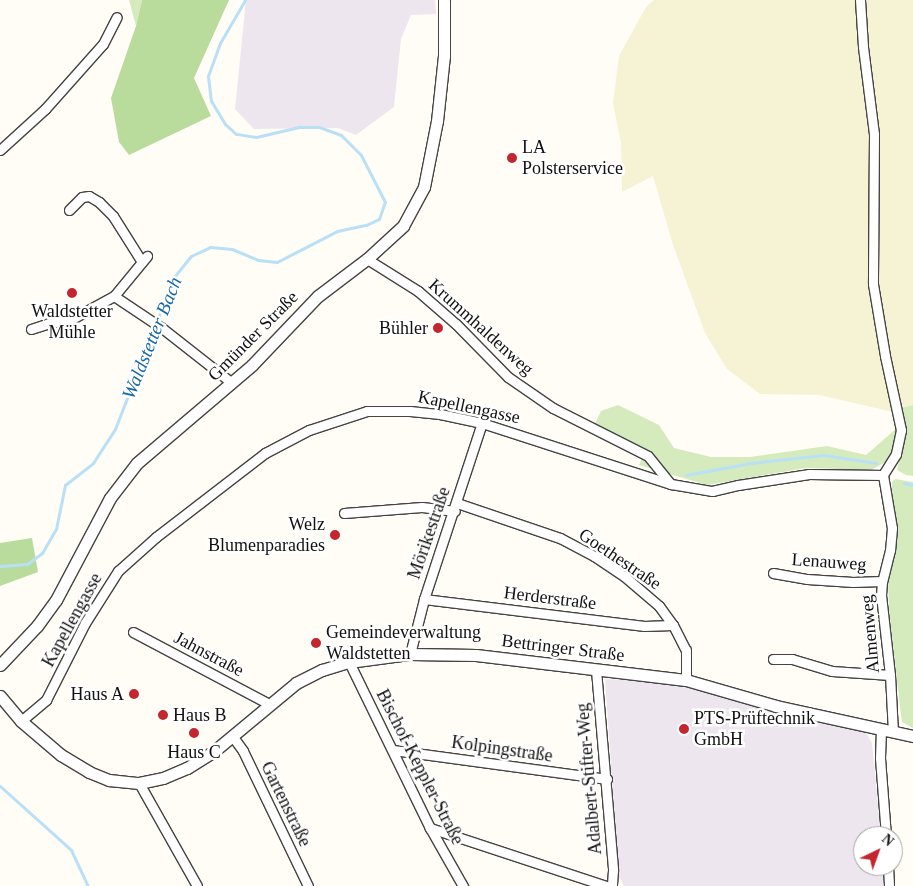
<!DOCTYPE html>
<meta charset="utf-8">
<style>
body{margin:0}
#map{position:relative;width:913px;height:886px;overflow:hidden;background:#fffdf5;font-family:"Times New Roman",serif}
div>[style]{position:absolute}
.industrial>*{inset:0;background:#eee6ef}
.farmland>*{inset:0;background:#f6f3d4}
.green>*{inset:0;background:#d5ebbd}
.forest>*{inset:0;background:#b9dc9c}
.stream>*{height:3px;margin:-1.5px;padding:0 1.5px;transform-origin:1.5px;border-radius:1.5px;background:#b9e0f7}
.roads{filter:drop-shadow(1px 0 #444) drop-shadow(-1px 0 #444) drop-shadow(0 1px #444) drop-shadow(0 -1px #444)}
.minor>*{height:9px;margin:-4.5px;padding:0 4.5px;transform-origin:4.5px;border-radius:4.5px;background:#fff}
.tertiary>*{height:11px;margin:-5.5px;padding:0 5.5px;transform-origin:5.5px;border-radius:5.5px;background:#fff}
.dots>*{width:14px;height:14px;translate:-50% -50%;box-sizing:border-box;border:2px solid #fff;border-radius:50%}
span{translate:-50% -50%;white-space:nowrap;text-align:center;line-height:1.15;-webkit-text-stroke:5px #fff;paint-order:stroke}
.poi-label{font-size:18px;color:#111}
.left{translate:0 -50%;text-align:left}
.right{translate:-100% -50%;text-align:right}
.street-label{font-size:18px;color:#111}
.water-label{font-size:19px;color:#1768a6;font-style:italic}
.north{position:absolute;left:853px;top:826px;width:50px;height:50px;box-sizing:border-box;background:#fff;border:1px solid #a0a0a0;border-radius:50%;rotate:42deg;font-size:14px;font-weight:700;line-height:20px;text-align:center;color:#111}
.north::after{content:'';display:block;margin:auto;width:18px;height:22px;background:#c4262e;clip-path:polygon(50% 0,100% 100%,50% 72%,0 100%)}
</style>
<div id="map">
<div class="industrial">
<i style="clip-path:polygon(246px 0,435px 0,436px 14px,411px 15px,401px 39px,394px 107px,356px 135px,338px 128px,254px 129px,235px 109px)"></i>
<i style="clip-path:polygon(605px 679px,685px 683px,820px 723px,865px 731px,872px 743px,881px 836px,863px 836px,863px 866px,883px 866px,884px 886px,624px 886px,619px 877px)"></i>
</div>
<div class="farmland">
<i style="clip-path:polygon(654px 0,913px 0,913px 405px,889px 411px,819px 395px,760px 394px,727px 369px,705px 333px,673px 245px,653px 176px,622px 192px,621px 143px,613px 103px,619px 56px,646px 7px)"></i>
</div>
<div class="green">
<i style="clip-path:polygon(129px 0,142px 0,136px 26px)"></i>
<i style="clip-path:polygon(618px 405px,659px 425px,674px 448px,711px 457px,750px 457px,827px 446px,866px 455px,897px 428px,892px 455px,884px 463px,871px 470px,806px 468px,707px 485px,639px 465px,646px 450px,594px 426px,601px 411px)"></i>
<i style="clip-path:polygon(913px 405px,913px 476px,906px 475px,897px 470px,905px 436px,901px 408px)"></i>
<i style="clip-path:polygon(895px 479px,913px 482px,913px 728px,902px 722px,901px 715px,889px 610px,888px 578px,898px 536px,892px 490px,892px 482px)"></i>
</div>
<div class="forest">
<i style="clip-path:polygon(142px 0,229px 0,194px 78px,211px 116px,129px 155px,119px 142px,111px 98px,136px 26px)"></i>
<i style="clip-path:polygon(32px 538px,38px 572px,0 586px,0 543px)"></i>
</div>
<div class="stream">
<i style="left:686px;top:475px;width:66px;rotate:-10.5deg"></i>
<i style="left:751px;top:463px;width:73px;rotate:-6.3deg"></i>
<i style="left:824px;top:455px;width:53px;rotate:8.7deg"></i>
<i style="left:904px;top:483px;width:9px;rotate:13deg"></i>
<i style="left:0;top:566px;width:27px;rotate:-4deg"></i>
<i style="left:27px;top:564px;width:19px;rotate:-36deg"></i>
<i style="left:42px;top:553px;width:28px;rotate:-60deg"></i>
<i style="left:56px;top:529px;width:45px;rotate:-78.4deg"></i>
<i style="left:65px;top:485px;width:36px;rotate:-38deg"></i>
<i style="left:93px;top:463px;width:40px;rotate:-57.1deg"></i>
<i style="left:115px;top:429px;width:163px;rotate:-68.8deg"></i>
<i style="left:174px;top:277px;width:27px;rotate:-51deg"></i>
<i style="left:191px;top:256px;width:21px;rotate:-25deg"></i>
<i style="left:210px;top:247px;width:22px;rotate:5deg"></i>
<i style="left:232px;top:249px;width:28px;rotate:23deg"></i>
<i style="left:258px;top:260px;width:19px;rotate:6deg"></i>
<i style="left:277px;top:262px;width:68px;rotate:-27.3deg"></i>
<i style="left:337px;top:231px;width:30px;rotate:-12deg"></i>
<i style="left:366px;top:225px;width:14px;rotate:-25deg"></i>
<i style="left:379px;top:219px;width:18px;rotate:-71deg"></i>
<i style="left:385px;top:202px;width:53px;rotate:-117.1deg"></i>
<i style="left:361px;top:155px;width:28px;rotate:-135deg"></i>
<i style="left:341px;top:135px;width:23px;rotate:-160deg"></i>
<i style="left:319px;top:127px;width:20px;rotate:180deg"></i>
<i style="left:299px;top:127px;width:44px;rotate:166.9deg"></i>
<i style="left:256px;top:137px;width:20px;rotate:-171deg"></i>
<i style="left:236px;top:134px;width:15px;rotate:-138deg"></i>
<i style="left:225px;top:124px;width:27px;rotate:-121deg"></i>
<i style="left:211px;top:101px;width:25px;rotate:-97deg"></i>
<i style="left:208px;top:76px;width:35px;rotate:-70deg"></i>
<i style="left:220px;top:43px;width:50px;rotate:-59.8deg"></i>
<i style="left:0;top:786px;width:96px;rotate:42deg"></i>
<i style="left:71px;top:850px;width:40px;rotate:65deg"></i>
</div>
<div class="roads">
<div class="minor">
<i style="left:860px;top:0;width:47px;rotate:86.3deg"></i>
<i style="left:863px;top:47px;width:88px;rotate:82.8deg"></i>
<i style="left:874px;top:134px;width:150px;rotate:90.4deg"></i>
<i style="left:873px;top:284px;width:73px;rotate:80.5deg"></i>
<i style="left:885px;top:356px;width:76px;rotate:77.8deg"></i>
<i style="left:901px;top:430px;width:25px;rotate:102deg"></i>
<i style="left:896px;top:454px;width:25px;rotate:122deg"></i>
<i style="left:0;top:150px;width:61px;rotate:-42.3deg"></i>
<i style="left:45px;top:109px;width:87px;rotate:-48.3deg"></i>
<i style="left:103px;top:44px;width:30px;rotate:-63deg"></i>
<i style="left:69px;top:210px;width:18px;rotate:-45deg"></i>
<i style="left:82px;top:197px;width:7px;rotate:-8deg"></i>
<i style="left:89px;top:196px;width:12px;rotate:31deg"></i>
<i style="left:99px;top:202px;width:20px;rotate:45deg"></i>
<i style="left:113px;top:216px;width:54px;rotate:57.8deg"></i>
<i style="left:367px;top:259px;width:60px;rotate:32.1deg"></i>
<i style="left:418px;top:291px;width:50px;rotate:41deg"></i>
<i style="left:456px;top:324px;width:74px;rotate:45.5deg"></i>
<i style="left:508px;top:377px;width:55px;rotate:34.6deg"></i>
<i style="left:553px;top:408px;width:106px;rotate:26.8deg"></i>
<i style="left:648px;top:456px;width:36px;rotate:51deg"></i>
<i style="left:114px;top:296px;width:52px;rotate:-50.5deg"></i>
<i style="left:31px;top:329px;width:19px;rotate:-18deg"></i>
<i style="left:49px;top:323px;width:21px;rotate:-8deg"></i>
<i style="left:70px;top:320px;width:50px;rotate:-28.6deg"></i>
<i style="left:114px;top:296px;width:58px;rotate:33.7deg"></i>
<i style="left:162px;top:328px;width:89px;rotate:38.2deg"></i>
<i style="left:883px;top:475px;width:54px;rotate:80.4deg"></i>
<i style="left:892px;top:528px;width:22px;rotate:95deg"></i>
<i style="left:890px;top:550px;width:32px;rotate:104deg"></i>
<i style="left:882px;top:581px;width:14px;rotate:94deg"></i>
<i style="left:881px;top:595px;width:81px;rotate:83.6deg"></i>
<i style="left:890px;top:675px;width:57px;rotate:87deg"></i>
<i style="left:457px;top:503px;width:109px;rotate:18.8deg"></i>
<i style="left:560px;top:538px;width:38px;rotate:28deg"></i>
<i style="left:594px;top:556px;width:36px;rotate:34deg"></i>
<i style="left:624px;top:576px;width:46px;rotate:40.6deg"></i>
<i style="left:659px;top:606px;width:24px;rotate:54deg"></i>
<i style="left:673px;top:625px;width:28px;rotate:63deg"></i>
<i style="left:686px;top:650px;width:30px;rotate:90deg"></i>
<i style="left:344px;top:513px;width:78px;rotate:-4.4deg"></i>
<i style="left:422px;top:507px;width:33px;rotate:7deg"></i>
<i style="left:773px;top:573px;width:35px;rotate:10deg"></i>
<i style="left:807px;top:579px;width:46px;rotate:3.7deg"></i>
<i style="left:853px;top:582px;width:29px;rotate:-2deg"></i>
<i style="left:424px;top:599px;width:222px;rotate:7deg"></i>
<i style="left:644px;top:626px;width:29px;rotate:-2deg"></i>
<i style="left:133px;top:632px;width:154px;rotate:27.9deg"></i>
<i style="left:410px;top:654px;width:57px;rotate:-75.7deg"></i>
<i style="left:424px;top:599px;width:185px;rotate:-71.8deg"></i>
<i style="left:773px;top:659px;width:19px"></i>
<i style="left:792px;top:659px;width:42px;rotate:16.7deg"></i>
<i style="left:832px;top:671px;width:58px;rotate:3.9deg"></i>
<i style="left:349px;top:662px;width:185px;rotate:64deg"></i>
<i style="left:430px;top:828px;width:67px;rotate:60.4deg"></i>
<i style="left:596px;top:670px;width:201px;rotate:85.1deg"></i>
<i style="left:613px;top:870px;width:16px;rotate:94deg"></i>
<i style="left:21px;top:721px;width:33px;rotate:-40deg"></i>
<i style="left:46px;top:700px;width:86px;rotate:-63.1deg"></i>
<i style="left:85px;top:623px;width:62px;rotate:-57.6deg"></i>
<i style="left:118px;top:571px;width:51px;rotate:-41.8deg"></i>
<i style="left:156px;top:537px;width:138px;rotate:-37.6deg"></i>
<i style="left:265px;top:453px;width:50px;rotate:-27.6deg"></i>
<i style="left:309px;top:430px;width:61px;rotate:-18.1deg"></i>
<i style="left:367px;top:411px;width:43px"></i>
<i style="left:410px;top:411px;width:30px;rotate:6deg"></i>
<i style="left:440px;top:414px;width:43px;rotate:12.1deg"></i>
<i style="left:482px;top:423px;width:199px;rotate:17.9deg"></i>
<i style="left:671px;top:484px;width:42px;rotate:9.7deg"></i>
<i style="left:712px;top:491px;width:27px;rotate:-13deg"></i>
<i style="left:738px;top:485px;width:72px;rotate:-8.8deg"></i>
<i style="left:809px;top:474px;width:74px;rotate:0.8deg"></i>
<i style="left:881px;top:729px;width:29px;rotate:92deg"></i>
<i style="left:880px;top:758px;width:78px;rotate:85.6deg"></i>
<i style="left:233px;top:737px;width:17px;rotate:54deg"></i>
<i style="left:243px;top:751px;width:150px;rotate:64.3deg"></i>
<i style="left:393px;top:750px;width:216px;rotate:7.7deg"></i>
<i style="left:139px;top:783px;width:118px;rotate:60.6deg"></i>
<i style="left:430px;top:828px;width:185px;rotate:18.2deg"></i>
<i style="left:888px;top:866px;width:20px;rotate:87deg"></i>
</div>
<div class="tertiary">
<i style="left:0;top:665px;width:54px;rotate:-46.5deg"></i>
<i style="left:37px;top:626px;width:32px;rotate:-54deg"></i>
<i style="left:56px;top:600px;width:115px;rotate:-62.1deg"></i>
<i style="left:110px;top:498px;width:44px;rotate:-52.4deg"></i>
<i style="left:137px;top:463px;width:151px;rotate:-40.4deg"></i>
<i style="left:252px;top:365px;width:95px;rotate:-46.3deg"></i>
<i style="left:318px;top:296px;width:61px;rotate:-37.1deg"></i>
<i style="left:367px;top:259px;width:49px;rotate:-42.5deg"></i>
<i style="left:403px;top:226px;width:44px;rotate:-61.7deg"></i>
<i style="left:424px;top:187px;width:67px;rotate:-78.9deg"></i>
<i style="left:437px;top:121px;width:65px;rotate:-83.9deg"></i>
<i style="left:444px;top:56px;width:56px;rotate:-90deg"></i>
<i style="left:0;top:696px;width:33px;rotate:50deg"></i>
<i style="left:21px;top:721px;width:52px;rotate:40.4deg"></i>
<i style="left:61px;top:755px;width:33px;rotate:31deg"></i>
<i style="left:89px;top:772px;width:22px;rotate:22deg"></i>
<i style="left:109px;top:780px;width:30px;rotate:6deg"></i>
<i style="left:139px;top:783px;width:25px;rotate:-12deg"></i>
<i style="left:163px;top:778px;width:26px;rotate:-23deg"></i>
<i style="left:187px;top:768px;width:31px;rotate:-32deg"></i>
<i style="left:213px;top:752px;width:108px;rotate:-39.7deg"></i>
<i style="left:296px;top:683px;width:29px;rotate:-27deg"></i>
<i style="left:322px;top:670px;width:28px;rotate:-17deg"></i>
<i style="left:349px;top:662px;width:62px;rotate:-7.5deg"></i>
<i style="left:410px;top:654px;width:66px;rotate:0.9deg"></i>
<i style="left:476px;top:655px;width:211px;rotate:6.8deg"></i>
<i style="left:686px;top:680px;width:94px;rotate:16.1deg"></i>
<i style="left:776px;top:706px;width:140px;rotate:12.4deg"></i>
</div>
</div>
<div class="dots">
<i style="left:512px;top:158px;background:#c4262e"></i>
<i style="left:72px;top:293px;background:#c4262e"></i>
<i style="left:438px;top:328px;background:#c4262e"></i>
<i style="left:335px;top:535px;background:#c4262e"></i>
<i style="left:316px;top:643px;background:#c4262e"></i>
<i style="left:134px;top:694px;background:#c4262e"></i>
<i style="left:163px;top:715px;background:#c4262e"></i>
<i style="left:684px;top:729px;background:#c4262e"></i>
<i style="left:194px;top:733px;background:#c4262e"></i>
</div>
<div class="poi-label">
<span class="left" style="left:522px;top:158px">LA<br>Polsterservice</span>
<span style="left:72px;top:322px">Waldstetter<br>Mühle</span>
<span class="right" style="left:428px;top:328px">Bühler</span>
<span class="right" style="left:325px;top:535px">Welz<br>Blumenparadies</span>
<span class="left" style="left:326px;top:643px">Gemeindeverwaltung<br>Waldstetten</span>
<span class="right" style="left:124px;top:694px">Haus A</span>
<span class="left" style="left:173px;top:715px">Haus B</span>
<span class="left" style="left:694px;top:729px">PTS-Prüftechnik<br>GmbH</span>
<span style="left:194px;top:752px">Haus C</span>
</div>
<div class="street-label">
<span style="left:481px;top:327px;rotate:42deg">Krummhaldenweg</span>
<span style="left:253px;top:336px;rotate:-45deg">Gmünder Straße</span>
<span style="left:469px;top:407px;rotate:12deg">Kapellengasse</span>
<span style="left:429px;top:533px;rotate:-71deg">Mörikestraße</span>
<span style="left:620px;top:559px;rotate:34deg">Goethestraße</span>
<span style="left:829px;top:562px;rotate:4deg">Lenauweg</span>
<span style="left:550px;top:598px;rotate:7deg">Herderstraße</span>
<span style="left:72px;top:620px;rotate:-61deg">Kapellengasse</span>
<span style="left:870px;top:634px;rotate:-95deg">Almenweg</span>
<span style="left:563px;top:648px;rotate:7deg">Bettringer Straße</span>
<span style="left:209px;top:654px;rotate:28deg">Jahnstraße</span>
<span style="left:502px;top:749px;rotate:8deg">Kolpingstraße</span>
<span style="left:420px;top:767px;rotate:63deg">Bischof-Keppler-Straße</span>
<span style="left:589px;top:779px;rotate:-95deg">Adalbert-Stifter-Weg</span>
<span style="left:286px;top:804px;rotate:64deg">Gartenstraße</span>
</div>
<div class="water-label">
<span style="left:152px;top:338px;rotate:-68deg">Waldstetter Bach</span>
</div>
<div class="north">N</div>
</div>
